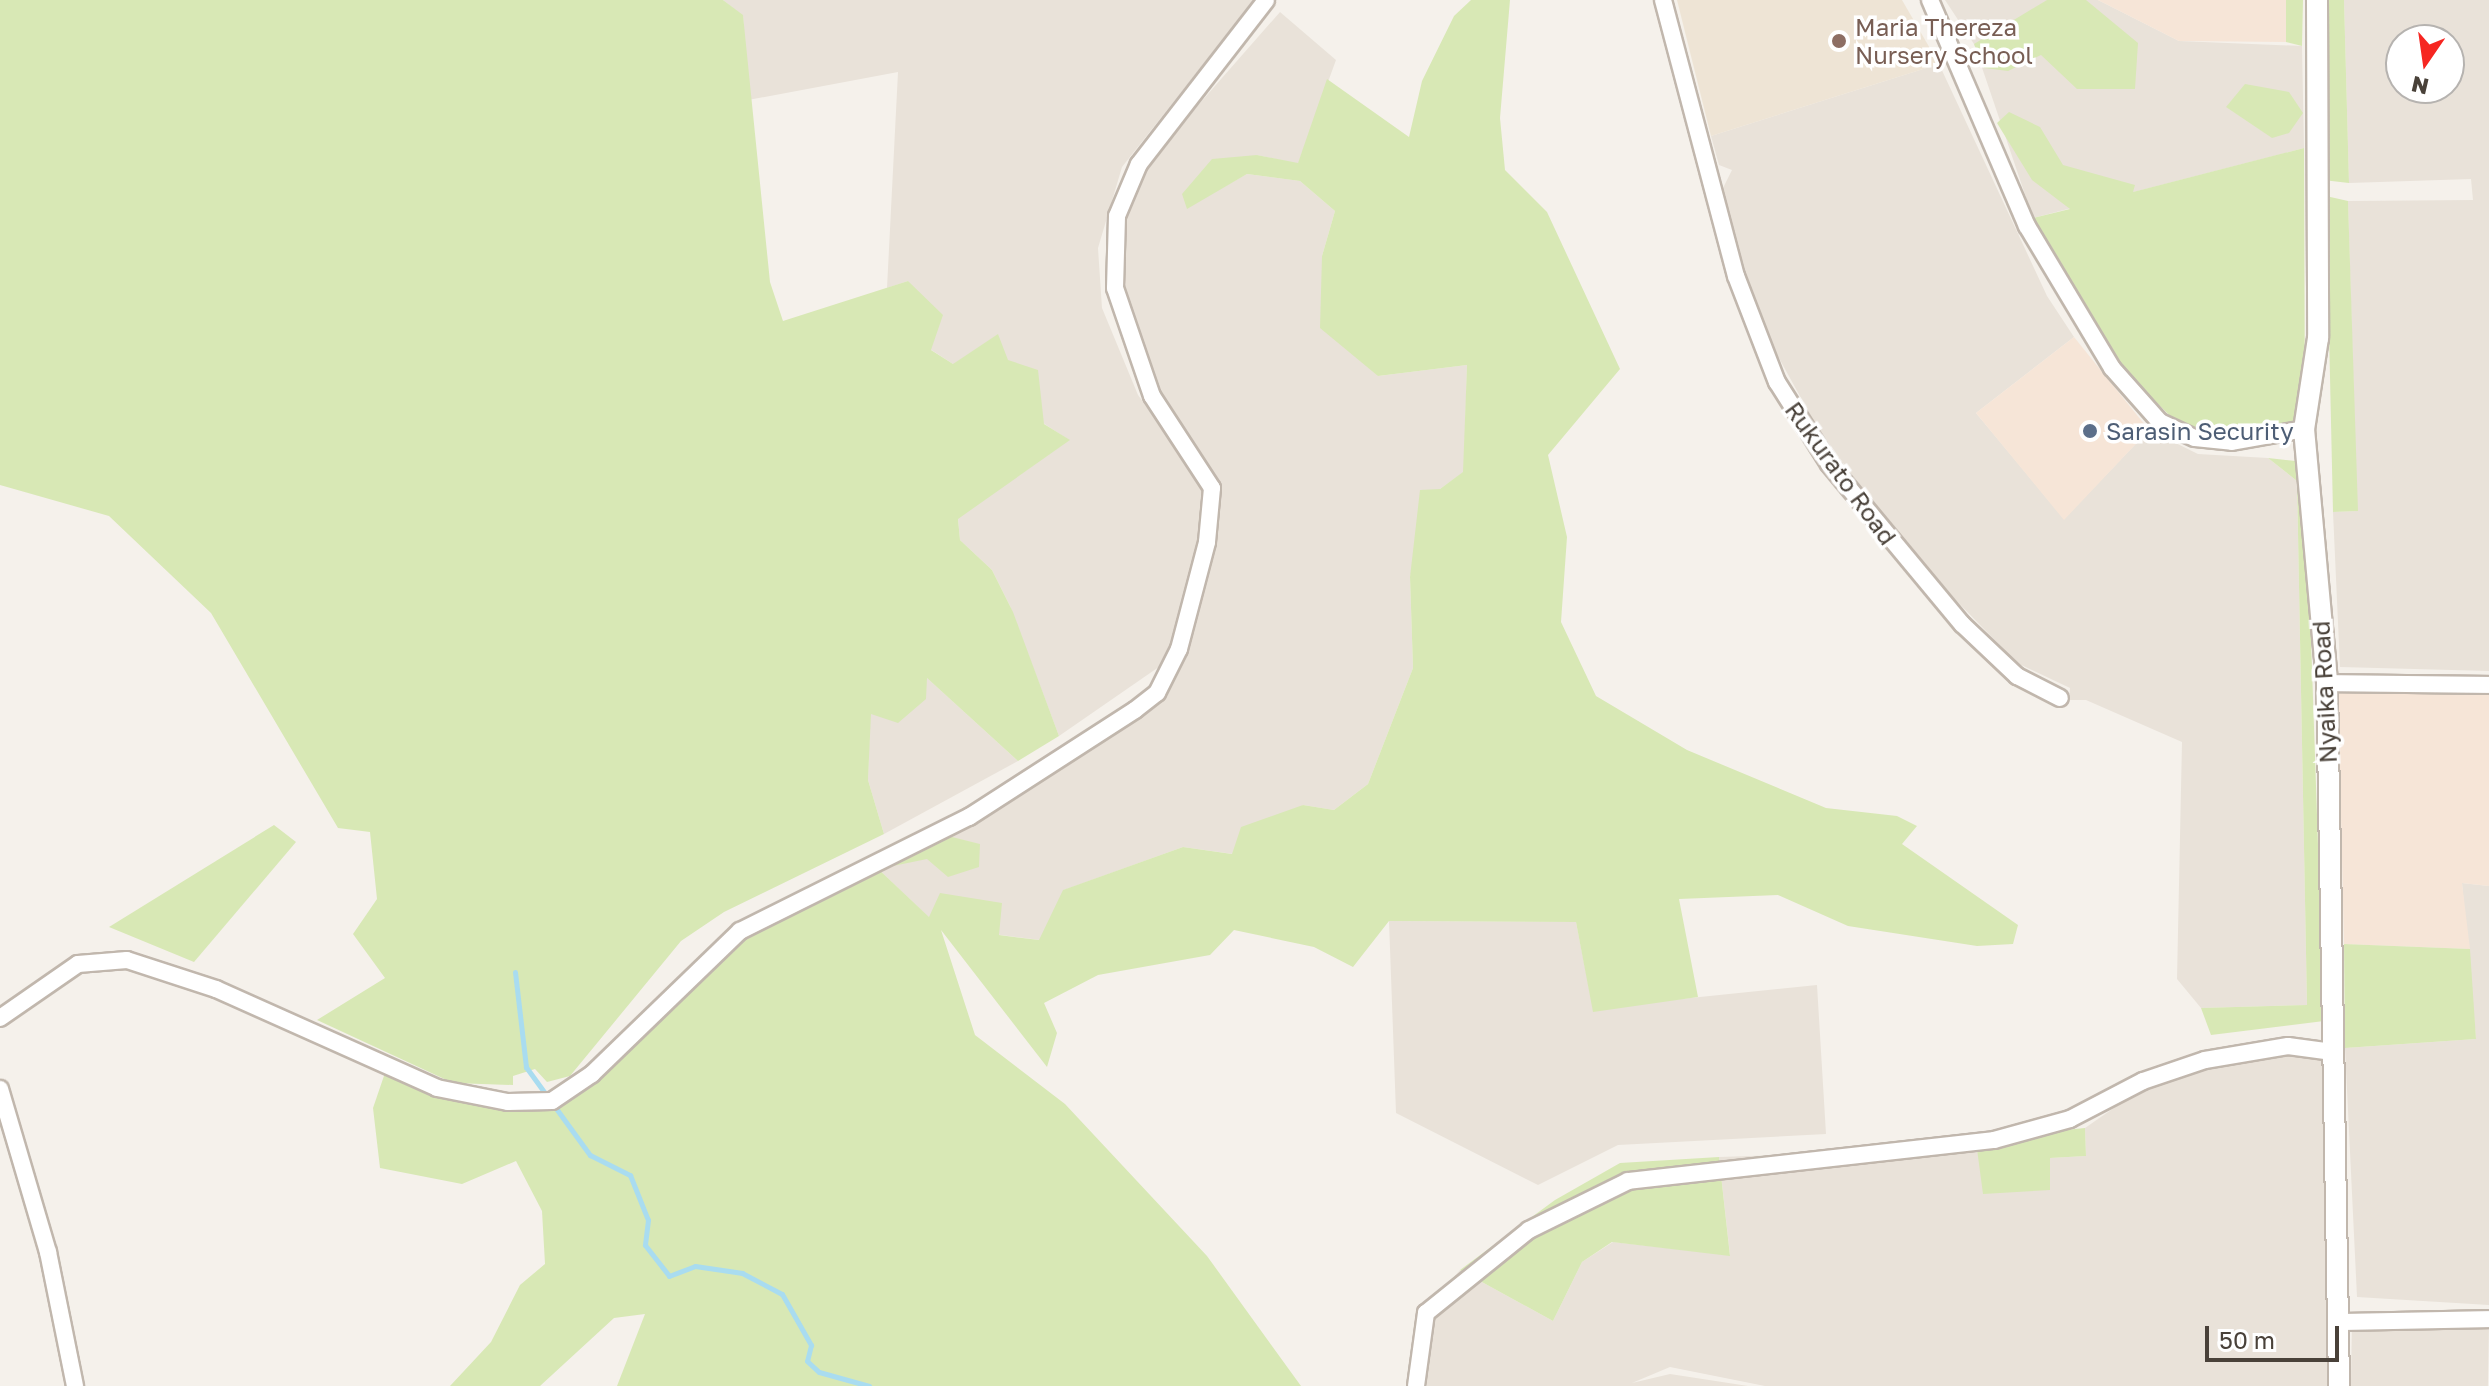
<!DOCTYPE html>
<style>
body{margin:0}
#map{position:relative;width:2489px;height:1386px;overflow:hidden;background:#f5f1eb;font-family:"Golos Text",sans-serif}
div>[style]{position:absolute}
.residential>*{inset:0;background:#e9e2d9;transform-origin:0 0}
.commercial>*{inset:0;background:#f6e5d7}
.education>*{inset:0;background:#eee4d5}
.green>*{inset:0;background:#d8e8b5}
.stream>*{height:5px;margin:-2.5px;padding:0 2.5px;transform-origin:2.5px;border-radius:2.5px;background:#a9dcf0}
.roads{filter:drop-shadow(2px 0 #c1b7ad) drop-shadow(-2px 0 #c1b7ad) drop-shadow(0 2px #c1b7ad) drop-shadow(0 -2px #c1b7ad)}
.minor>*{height:16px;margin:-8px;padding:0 8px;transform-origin:8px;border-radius:8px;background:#fff}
.tertiary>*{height:20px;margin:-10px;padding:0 10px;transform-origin:10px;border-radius:10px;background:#fff}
.dots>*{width:22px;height:22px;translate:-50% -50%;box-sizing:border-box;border:4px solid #fff;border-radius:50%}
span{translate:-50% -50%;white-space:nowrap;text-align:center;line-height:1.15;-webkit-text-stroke:7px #fff;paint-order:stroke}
.education-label{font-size:24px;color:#785e54}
.left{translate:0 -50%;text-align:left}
.service-label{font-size:24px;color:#4e5e75}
.street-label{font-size:24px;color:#494139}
.north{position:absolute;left:2385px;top:24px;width:80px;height:80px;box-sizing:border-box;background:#fff;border:2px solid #b6b3b0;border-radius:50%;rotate:193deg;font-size:22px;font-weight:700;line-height:32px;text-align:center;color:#494139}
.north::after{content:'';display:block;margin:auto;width:28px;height:36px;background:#f62621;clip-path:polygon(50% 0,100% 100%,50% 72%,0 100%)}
.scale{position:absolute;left:2205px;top:1326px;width:134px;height:36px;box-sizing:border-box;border:4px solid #494139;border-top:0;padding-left:10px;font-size:24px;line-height:28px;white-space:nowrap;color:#494139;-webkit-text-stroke:6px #fff;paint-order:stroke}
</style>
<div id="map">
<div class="residential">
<i style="clip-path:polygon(723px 0,1254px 0,1122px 167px,1098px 248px,1102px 308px,1138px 395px,1204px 484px,1199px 541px,1166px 662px,1059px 736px,1010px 606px,992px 570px,960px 540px,958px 518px,1069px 440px,930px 349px,908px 281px,887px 288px,898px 72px,748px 100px,743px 16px)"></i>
<i style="clip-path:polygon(1945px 0,2098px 0,2179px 41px,2302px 46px,2304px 148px,2033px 218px,1974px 44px)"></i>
<i style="clip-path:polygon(evenodd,2344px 0,2489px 0,2489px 671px,2340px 667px,2333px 512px,2357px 511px,2348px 201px,2473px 200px,2471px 179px,2349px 183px,2344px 0,2401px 40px,2449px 40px,2449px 88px,2401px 88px,2401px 40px)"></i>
<i style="clip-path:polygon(1280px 12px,1336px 60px,1298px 164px,1257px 155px,1186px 208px,1247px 174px,1300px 181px,1335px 211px,1322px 256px,1378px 376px,1467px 365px,1464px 472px,1440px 489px,1410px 577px,1413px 668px,1368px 784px,1334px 810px,1303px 805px,1233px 854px,1183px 847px,1064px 890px,1040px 940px,939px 927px,874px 865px,1091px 737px,1181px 667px,1212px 548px,1218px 479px,1150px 387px,1119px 305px,1116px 238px,1136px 176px)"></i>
<i style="clip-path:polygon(1939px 64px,2047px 296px,2074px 337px,1976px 413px,2064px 519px,2149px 430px,2198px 454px,2268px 458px,2297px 481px,2307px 1005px,2201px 1008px,2177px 979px,2182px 742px,2086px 700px,2069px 700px,2070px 688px,2017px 663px,1913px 556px,1835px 460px,1758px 320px,1721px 192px,1732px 170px,1719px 165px,1711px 136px)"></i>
<i style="clip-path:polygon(926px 677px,1018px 761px,884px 834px,868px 780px,870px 714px)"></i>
<i style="clip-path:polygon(2462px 883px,2489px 886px,2489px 1305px,2357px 1297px,2345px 1048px,2476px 1039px)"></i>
<i style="clip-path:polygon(1389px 921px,1576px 922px,1593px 1008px,1817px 985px,1826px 1134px,1618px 1145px,1538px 1185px,1396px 1113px)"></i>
<i style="clip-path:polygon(2325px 1046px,2329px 1386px,1765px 1386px,1670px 1367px,1632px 1383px,1670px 1374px,1748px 1386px,1427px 1386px,1417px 1340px,1424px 1312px,1460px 1270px,1553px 1321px,1582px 1262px,1613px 1242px,1730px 1255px,1719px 1157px,1977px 1149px,2049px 1190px,2050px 1158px,2086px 1156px,2085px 1128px,2183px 1060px)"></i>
<i style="left:2352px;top:1322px;width:137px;height:64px;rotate:1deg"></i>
</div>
<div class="commercial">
<i style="clip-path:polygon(2098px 0,2286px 0,2286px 42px,2179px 41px)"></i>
<i style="clip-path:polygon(2074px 337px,2149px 430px,2064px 520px,1976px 413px)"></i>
<i style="clip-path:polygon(2338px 689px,2489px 695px,2489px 886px,2462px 883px,2470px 949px,2344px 944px)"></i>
</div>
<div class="education">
<i style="clip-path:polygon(1677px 0,1902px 0,1939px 64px,1711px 136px)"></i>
</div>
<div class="green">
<i style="clip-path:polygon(0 0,723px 0,743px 15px,770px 282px,783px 321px,908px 281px,943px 315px,931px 350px,953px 364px,998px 334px,1008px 360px,1038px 370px,1044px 424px,1070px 440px,958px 519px,960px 540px,992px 570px,1013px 612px,1059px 736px,1018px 761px,927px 678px,926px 699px,898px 723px,871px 714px,868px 780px,884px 834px,724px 912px,681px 941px,570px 1076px,547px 1082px,535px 1069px,513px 1076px,513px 1085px,453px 1083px,317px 1020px,385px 978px,353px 934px,377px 899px,370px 832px,338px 828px,211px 613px,109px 516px,0 485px)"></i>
<i style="clip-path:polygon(1471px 0,1510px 0,1500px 118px,1505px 170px,1547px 212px,1620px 369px,1548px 455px,1567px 537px,1561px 622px,1596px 696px,1687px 750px,1826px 808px,1897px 816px,1917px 826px,1902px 844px,2018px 925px,2013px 944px,1977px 946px,1848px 926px,1778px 895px,1679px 899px,1698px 997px,1593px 1012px,1576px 922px,1389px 921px,1353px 967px,1314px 947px,1234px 930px,1210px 955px,1098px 975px,1044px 1003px,1057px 1033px,1047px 1067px,941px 930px,975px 1035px,1065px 1104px,1207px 1256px,1301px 1386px,617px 1386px,645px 1314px,614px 1318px,540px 1386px,450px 1386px,491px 1342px,520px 1285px,545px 1264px,542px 1211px,516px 1161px,462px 1184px,380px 1168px,373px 1108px,386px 1070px,558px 1108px,745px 921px,874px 865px,929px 917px,940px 893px,1002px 903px,999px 935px,1039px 940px,1063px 890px,1183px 847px,1232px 854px,1241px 827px,1303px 805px,1334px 810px,1368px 784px,1413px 668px,1410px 577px,1420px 490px,1440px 489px,1463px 472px,1467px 365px,1378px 376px,1320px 328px,1322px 256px,1335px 211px,1300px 181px,1247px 174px,1187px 209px,1182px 194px,1212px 159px,1257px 155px,1298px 163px,1327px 79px,1409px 137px,1422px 81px,1454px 16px)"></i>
<i style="clip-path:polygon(2047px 0,2086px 0,2138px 43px,2135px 89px,2077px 89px,2041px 55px,2008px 71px,1984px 68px,1974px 44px)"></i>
<i style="clip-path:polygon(2286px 0,2303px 0,2302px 46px,2286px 42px)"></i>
<i style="clip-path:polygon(2324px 0,2344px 0,2349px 183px,2323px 180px)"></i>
<i style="clip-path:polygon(2245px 84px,2289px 92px,2303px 113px,2289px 133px,2272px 138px,2226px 107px)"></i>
<i style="clip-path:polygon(2009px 112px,2040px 127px,2063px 165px,2135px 185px,2133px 192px,2304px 148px,2305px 435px,2188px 434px,2105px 351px,2033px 218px,2070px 209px,2032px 180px,1997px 123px)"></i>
<i style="clip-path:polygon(2326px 196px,2348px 201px,2358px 511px,2333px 512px)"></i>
<i style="clip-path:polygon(2268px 458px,2305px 462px,2324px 1021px,2211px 1035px,2201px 1008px,2307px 1005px,2297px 481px)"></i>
<i style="clip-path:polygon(274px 825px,296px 842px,194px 962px,109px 927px)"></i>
<i style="clip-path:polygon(940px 834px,980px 844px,979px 867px,948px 877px,927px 859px,888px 867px,884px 860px)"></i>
<i style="clip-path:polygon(2344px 944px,2470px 949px,2476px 1039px,2345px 1048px)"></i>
<i style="clip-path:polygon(2085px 1128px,2086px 1156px,2050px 1158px,2050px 1190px,1983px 1194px,1977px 1149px,1885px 1148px)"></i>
<i style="clip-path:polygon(1719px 1157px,1730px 1256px,1612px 1242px,1582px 1262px,1553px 1321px,1460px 1270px,1555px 1200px,1620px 1163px)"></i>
</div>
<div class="stream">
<i style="left:515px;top:972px;width:96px;rotate:83.4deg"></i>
<i style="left:526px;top:1067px;width:109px;rotate:54deg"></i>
<i style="left:590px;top:1155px;width:45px;rotate:26.6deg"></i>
<i style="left:630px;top:1175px;width:48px;rotate:68.2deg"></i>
<i style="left:648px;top:1220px;width:25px;rotate:97deg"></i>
<i style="left:645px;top:1245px;width:39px;rotate:52deg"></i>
<i style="left:669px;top:1276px;width:28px;rotate:-21deg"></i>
<i style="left:695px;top:1266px;width:48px;rotate:8.5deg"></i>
<i style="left:742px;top:1273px;width:45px;rotate:27.7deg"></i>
<i style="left:782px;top:1294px;width:59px;rotate:60.4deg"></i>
<i style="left:811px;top:1345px;width:16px;rotate:104deg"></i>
<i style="left:807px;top:1361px;width:16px;rotate:43deg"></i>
<i style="left:819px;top:1372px;width:52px;rotate:15.6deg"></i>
</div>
<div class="roads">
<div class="minor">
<i style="left:1663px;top:0;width:285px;rotate:75.2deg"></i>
<i style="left:1736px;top:276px;width:114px;rotate:68.9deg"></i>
<i style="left:1777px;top:382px;width:97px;rotate:57.6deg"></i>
<i style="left:1829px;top:464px;width:208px;rotate:50.3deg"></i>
<i style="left:1962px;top:624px;width:76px;rotate:43.4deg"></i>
<i style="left:2017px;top:676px;width:48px;rotate:27.1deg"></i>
<i style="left:1930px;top:0;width:246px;rotate:66.8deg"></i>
<i style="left:2027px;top:226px;width:165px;rotate:59.1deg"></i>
<i style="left:2112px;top:368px;width:72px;rotate:48.4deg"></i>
<i style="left:2160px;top:422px;width:38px;rotate:25deg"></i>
<i style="left:2195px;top:438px;width:37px;rotate:6deg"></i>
<i style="left:2232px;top:442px;width:73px;rotate:-10.2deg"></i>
<i style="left:2327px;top:683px;width:162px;rotate:0.7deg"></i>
<i style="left:0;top:1018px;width:95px;rotate:-34.7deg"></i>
<i style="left:78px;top:964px;width:49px;rotate:-4.7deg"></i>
<i style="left:127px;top:960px;width:94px;rotate:18deg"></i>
<i style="left:216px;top:989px;width:242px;rotate:24.1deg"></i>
<i style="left:437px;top:1088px;width:72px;rotate:11.2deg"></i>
<i style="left:508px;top:1102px;width:44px;rotate:-1.3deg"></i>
<i style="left:552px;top:1101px;width:48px;rotate:-34deg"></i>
<i style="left:592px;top:1074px;width:206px;rotate:-44deg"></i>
<i style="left:740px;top:931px;width:256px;rotate:-26.5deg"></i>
<i style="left:969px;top:817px;width:197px;rotate:-32.8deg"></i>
<i style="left:1135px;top:710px;width:28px;rotate:-38deg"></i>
<i style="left:1157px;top:693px;width:49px;rotate:-63.4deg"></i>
<i style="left:1179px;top:649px;width:111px;rotate:-75.3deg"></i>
<i style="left:1207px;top:542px;width:54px;rotate:-84.7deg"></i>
<i style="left:1212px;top:488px;width:110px;rotate:-123.1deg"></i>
<i style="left:1152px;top:396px;width:114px;rotate:-108.9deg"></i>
<i style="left:1115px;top:288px;width:72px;rotate:-88.4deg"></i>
<i style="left:1117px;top:216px;width:56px;rotate:-67.1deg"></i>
<i style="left:1139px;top:164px;width:207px;rotate:-52.2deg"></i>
<i style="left:0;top:1089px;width:170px;rotate:73.6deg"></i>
<i style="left:48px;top:1252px;width:137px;rotate:78.6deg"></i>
<i style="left:2338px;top:1322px;width:151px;rotate:-1.1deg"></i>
<i style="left:1416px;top:1386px;width:74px;rotate:-82.2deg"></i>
<i style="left:1426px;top:1313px;width:132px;rotate:-38.9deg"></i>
<i style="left:1529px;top:1230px;width:110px;rotate:-26.3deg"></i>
<i style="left:1628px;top:1181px;width:368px;rotate:-6.4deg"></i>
<i style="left:1994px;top:1140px;width:79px;rotate:-15.4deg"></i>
<i style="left:2070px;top:1119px;width:82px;rotate:-27.5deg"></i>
<i style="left:2143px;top:1081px;width:65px;rotate:-18.7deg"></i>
<i style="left:2205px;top:1060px;width:84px;rotate:-9.6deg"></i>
<i style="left:2288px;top:1046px;width:45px;rotate:7.6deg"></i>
</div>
<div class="tertiary">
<i style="left:2317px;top:0;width:338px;rotate:89.8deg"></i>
<i style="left:2318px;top:338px;width:92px;rotate:98.7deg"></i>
<i style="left:2304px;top:429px;width:255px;rotate:84.8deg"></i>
<i style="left:2327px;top:683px;width:703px;rotate:89.02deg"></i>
</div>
</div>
<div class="dots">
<i style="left:1839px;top:41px;background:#8d6e63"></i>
<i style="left:2090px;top:431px;background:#5c6f8a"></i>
</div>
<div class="education-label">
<span class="left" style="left:1855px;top:41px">Maria Thereza<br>Nursery School</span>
</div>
<div class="service-label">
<span class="left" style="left:2106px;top:431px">Sarasin Security</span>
</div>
<div class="street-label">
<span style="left:1841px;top:473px;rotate:54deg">Rukurato Road</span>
<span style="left:2324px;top:692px;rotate:-93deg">Nyaika Road</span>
</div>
<div class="north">N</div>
<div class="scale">50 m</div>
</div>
